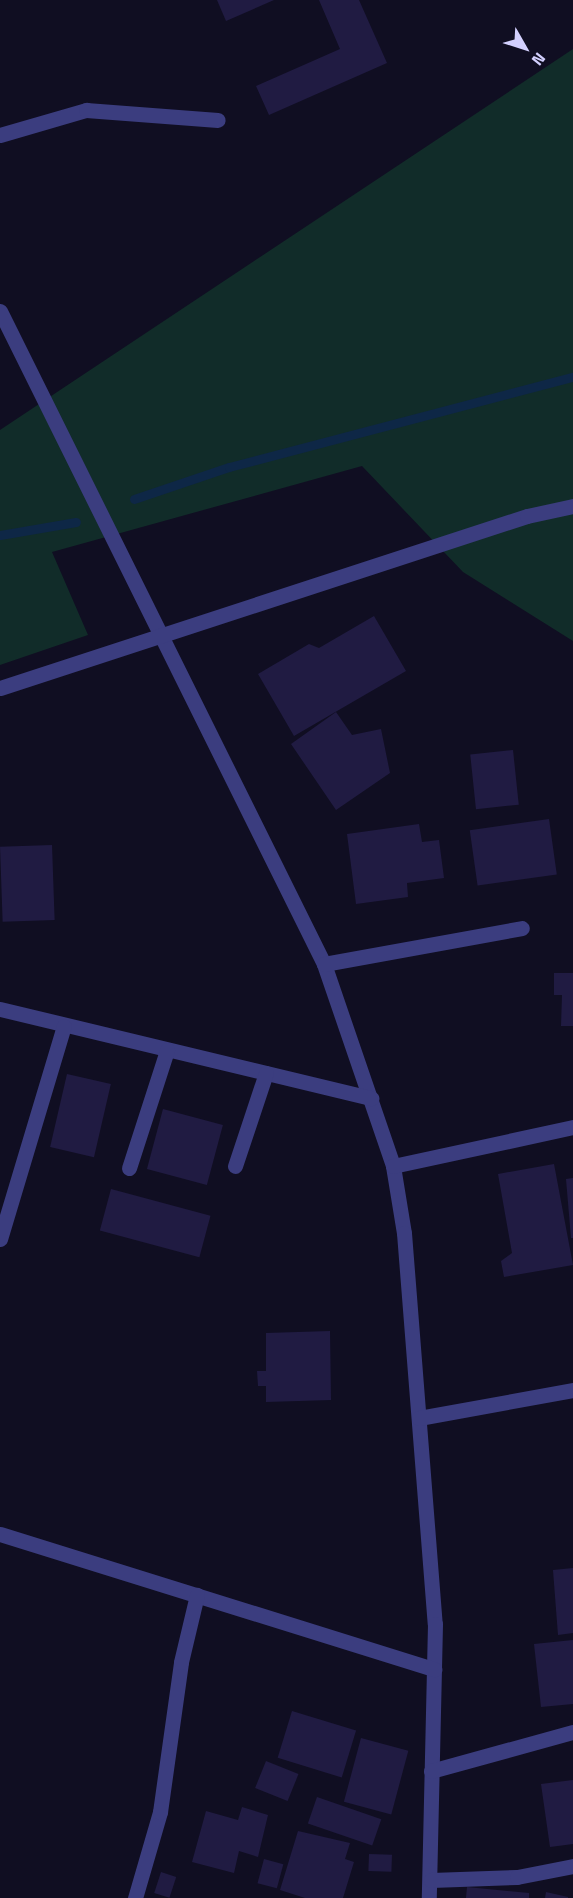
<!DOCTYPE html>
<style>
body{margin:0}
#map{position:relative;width:573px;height:1898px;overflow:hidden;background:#100e22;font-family:"Titillium Web",sans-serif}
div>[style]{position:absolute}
.green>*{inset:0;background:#112c29}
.stream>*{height:9px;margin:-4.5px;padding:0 4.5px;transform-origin:4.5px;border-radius:4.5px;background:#0e2746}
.building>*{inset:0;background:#201b42;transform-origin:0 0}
.minor>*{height:15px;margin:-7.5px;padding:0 7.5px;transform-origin:7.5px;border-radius:7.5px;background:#3b3d7f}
span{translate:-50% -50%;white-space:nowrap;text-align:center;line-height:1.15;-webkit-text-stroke:4.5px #100e22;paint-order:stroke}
.north{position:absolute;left:495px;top:18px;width:60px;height:60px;-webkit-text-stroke:4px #100e22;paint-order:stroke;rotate:129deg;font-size:16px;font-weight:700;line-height:24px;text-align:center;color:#d3d0fe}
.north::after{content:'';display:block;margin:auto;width:21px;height:27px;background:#d3d0fe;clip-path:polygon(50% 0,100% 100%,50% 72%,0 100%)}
</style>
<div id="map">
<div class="green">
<i style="clip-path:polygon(573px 49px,573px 641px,463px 572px,362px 466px,52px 552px,88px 635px,0 665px,0 430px)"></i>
</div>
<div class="stream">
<i style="left:134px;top:499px;width:100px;rotate:-18.6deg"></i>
<i style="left:229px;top:467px;width:356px;rotate:-14.7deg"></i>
<i style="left:0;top:535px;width:77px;rotate:-9.7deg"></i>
</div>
<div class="building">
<i style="clip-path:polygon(217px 0,274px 0,226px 21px)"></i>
<i style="clip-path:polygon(319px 0,359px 0,387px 63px,269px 115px,256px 86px,340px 49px)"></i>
<i style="clip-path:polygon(374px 616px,406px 671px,294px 736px,258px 674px,309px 644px,319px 648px)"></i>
<i style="clip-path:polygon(336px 712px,352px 735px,381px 729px,390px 773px,336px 810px,291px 744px)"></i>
<i style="left:513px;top:750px;width:55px;height:43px;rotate:84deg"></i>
<i style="left:549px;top:819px;width:56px;height:80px;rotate:82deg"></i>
<i style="clip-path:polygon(419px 824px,422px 842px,439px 840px,444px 878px,407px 883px,408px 897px,356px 904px,347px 834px)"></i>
<i style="left:52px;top:845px;width:75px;height:52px;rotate:88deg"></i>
<i style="clip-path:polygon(554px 973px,573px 973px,573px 1026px,561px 1026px,562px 995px,554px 995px)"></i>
<i style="left:67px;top:1074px;width:45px;height:75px;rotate:13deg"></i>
<i style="left:163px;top:1109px;width:62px;height:62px;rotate:15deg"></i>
<i style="clip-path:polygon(554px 1164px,573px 1265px,504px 1277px,501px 1261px,512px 1253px,498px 1174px)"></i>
<i style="clip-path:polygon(573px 1178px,573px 1238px,571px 1238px,566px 1179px)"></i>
<i style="left:111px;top:1189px;width:103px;height:43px;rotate:15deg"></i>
<i style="clip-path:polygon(330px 1331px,331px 1400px,266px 1402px,266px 1386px,258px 1386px,257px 1371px,266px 1371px,266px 1333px)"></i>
<i style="clip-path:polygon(573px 1568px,573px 1633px,558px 1635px,553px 1570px)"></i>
<i style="clip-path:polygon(573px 1640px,573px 1704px,541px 1707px,534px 1644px)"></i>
<i style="left:292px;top:1711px;width:67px;height:49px;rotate:17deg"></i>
<i style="left:361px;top:1738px;width:49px;height:66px;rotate:15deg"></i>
<i style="left:266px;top:1761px;width:35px;height:29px;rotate:22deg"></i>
<i style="clip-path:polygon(573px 1780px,573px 1844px,550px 1847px,541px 1784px)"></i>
<i style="left:317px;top:1797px;width:68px;height:28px;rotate:19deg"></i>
<i style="clip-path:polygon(242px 1807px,268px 1815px,258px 1857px,239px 1851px,234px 1873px,192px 1862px,206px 1811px,238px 1820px)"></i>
<i style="clip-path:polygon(298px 1831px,350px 1843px,345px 1859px,354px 1862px,343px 1898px,305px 1898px,280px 1890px)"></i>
<i style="left:369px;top:1854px;width:23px;height:17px;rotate:2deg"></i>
<i style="left:264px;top:1859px;width:20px;height:25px;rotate:15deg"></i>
<i style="left:161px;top:1872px;width:16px;height:22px;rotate:18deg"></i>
<i style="clip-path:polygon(467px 1887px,529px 1893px,529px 1898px,466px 1898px)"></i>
<i style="clip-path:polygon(546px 1892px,568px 1897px,568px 1898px,545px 1898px)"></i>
</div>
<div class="minor">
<i style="left:0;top:135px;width:90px;rotate:-16.2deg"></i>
<i style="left:86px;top:110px;width:132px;rotate:4.3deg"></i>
<i style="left:0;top:311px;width:729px;rotate:63.61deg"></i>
<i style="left:324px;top:964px;width:213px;rotate:71.1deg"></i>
<i style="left:393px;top:1166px;width:68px;rotate:80.7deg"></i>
<i style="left:404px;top:1233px;width:392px;rotate:85.5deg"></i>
<i style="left:435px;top:1624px;width:274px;rotate:91.3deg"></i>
<i style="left:0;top:688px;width:554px;rotate:-18.08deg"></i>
<i style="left:527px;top:516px;width:47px;rotate:-12.3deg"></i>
<i style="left:324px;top:964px;width:201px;rotate:-10.3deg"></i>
<i style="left:0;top:1009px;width:382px;rotate:13.5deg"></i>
<i style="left:235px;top:1166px;width:98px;rotate:-71.6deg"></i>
<i style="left:393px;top:1166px;width:184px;rotate:-12.2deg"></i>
<i style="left:129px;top:1168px;width:124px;rotate:-72.1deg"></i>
<i style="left:0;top:1239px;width:222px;rotate:-73.3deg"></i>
<i style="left:419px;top:1418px;width:157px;rotate:-10.3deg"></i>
<i style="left:0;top:1534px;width:455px;rotate:17.3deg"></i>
<i style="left:431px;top:1771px;width:147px;rotate:-15.4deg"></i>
<i style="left:431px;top:1880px;width:86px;rotate:-2deg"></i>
<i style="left:517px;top:1877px;width:57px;rotate:-11.1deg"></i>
<i style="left:135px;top:1898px;width:90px;rotate:-73.8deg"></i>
<i style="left:160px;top:1812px;width:151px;rotate:-82deg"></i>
<i style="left:181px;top:1662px;width:69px;rotate:-76.6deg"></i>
</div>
<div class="north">N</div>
</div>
